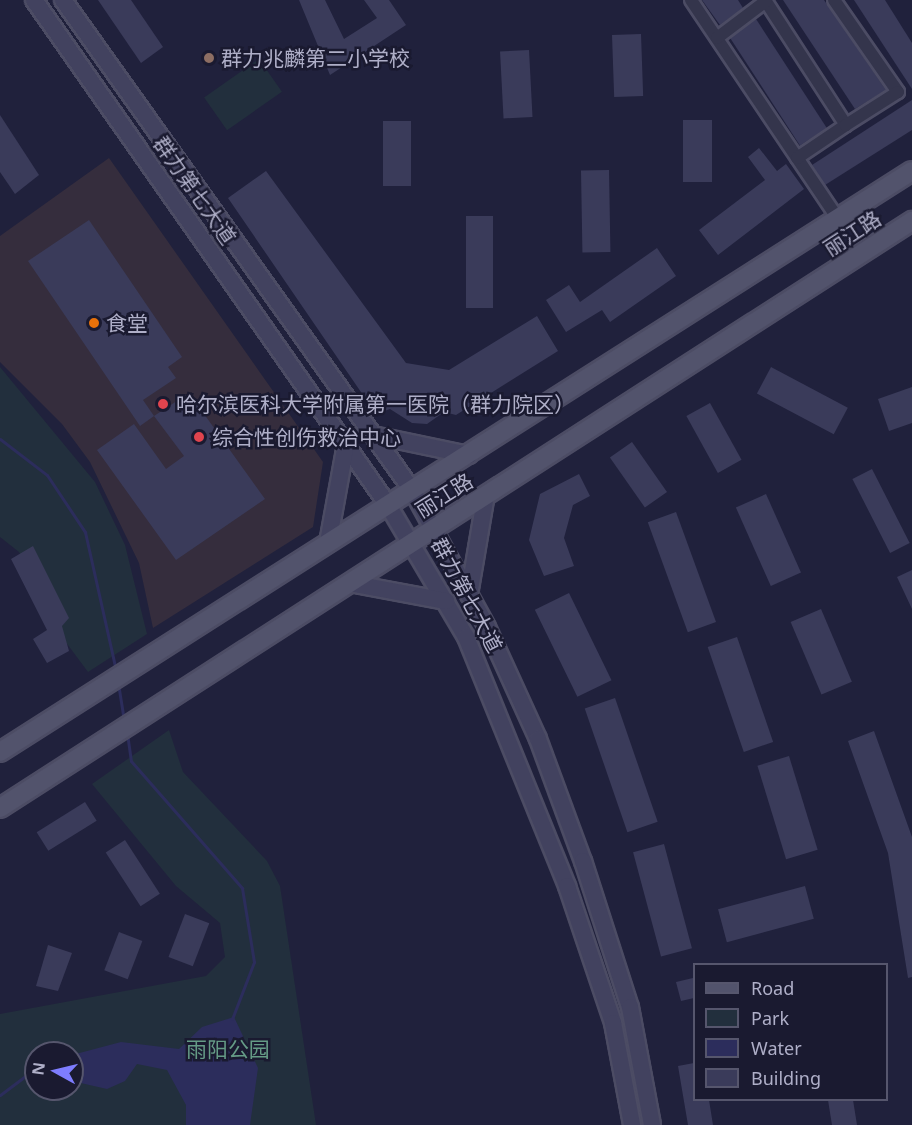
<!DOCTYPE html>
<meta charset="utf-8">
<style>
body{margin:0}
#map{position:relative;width:912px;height:1125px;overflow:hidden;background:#20213c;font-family:"Noto Sans","Noto Sans SC",sans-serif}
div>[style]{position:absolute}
.medical>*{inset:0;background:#352d3d}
.green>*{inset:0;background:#222f3d;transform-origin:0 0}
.water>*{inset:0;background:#2c2d5c}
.stream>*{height:3px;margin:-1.5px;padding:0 1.5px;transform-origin:1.5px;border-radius:1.5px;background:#2c2d5c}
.building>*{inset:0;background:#3a3b5a;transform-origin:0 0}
.roads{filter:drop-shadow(2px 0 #4c4c64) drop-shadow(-2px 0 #4c4c64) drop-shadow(0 2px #4c4c64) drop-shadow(0 -2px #4c4c64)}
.street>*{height:12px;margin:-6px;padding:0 6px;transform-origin:6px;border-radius:6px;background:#34354c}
.secondary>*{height:16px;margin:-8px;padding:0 8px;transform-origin:8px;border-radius:8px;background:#42425f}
.primary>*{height:18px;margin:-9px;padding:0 9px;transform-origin:9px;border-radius:9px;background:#52536c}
.dots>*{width:16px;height:16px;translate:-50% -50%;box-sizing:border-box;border:3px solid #1a1a30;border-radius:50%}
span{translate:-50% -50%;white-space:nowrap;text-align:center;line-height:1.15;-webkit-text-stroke:5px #1a1a30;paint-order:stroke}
.poi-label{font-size:21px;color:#afafc8}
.left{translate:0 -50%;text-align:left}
.street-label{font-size:21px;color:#afafc8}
.park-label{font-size:21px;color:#659b86}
.legend{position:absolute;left:693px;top:963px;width:195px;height:138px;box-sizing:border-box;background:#1a1a30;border:2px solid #56566d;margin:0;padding:8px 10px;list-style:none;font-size:18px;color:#afafc8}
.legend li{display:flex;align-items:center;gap:12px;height:30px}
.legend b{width:30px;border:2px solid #56566d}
.north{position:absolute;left:24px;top:1041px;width:60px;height:60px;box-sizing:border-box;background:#1a1a30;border:2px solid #56566d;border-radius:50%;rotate:278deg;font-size:16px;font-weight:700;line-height:24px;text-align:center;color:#afafc8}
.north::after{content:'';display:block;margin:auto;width:21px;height:27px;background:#7e7dff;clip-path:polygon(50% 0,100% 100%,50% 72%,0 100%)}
</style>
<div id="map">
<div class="medical">
<i style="clip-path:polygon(109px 158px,323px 462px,313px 527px,153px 628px,139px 563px,90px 462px,62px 424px,0 362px,0 236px)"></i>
</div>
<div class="green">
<i style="left:259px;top:59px;width:40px;height:67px;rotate:55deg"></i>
<i style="clip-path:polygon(0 367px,95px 482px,125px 545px,147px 634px,88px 672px,62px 637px,19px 552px,0 537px)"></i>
<i style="clip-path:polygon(evenodd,169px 730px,183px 772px,267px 861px,280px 886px,316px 1125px,0 1125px,0 1014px,206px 976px,225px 957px,220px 923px,176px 886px,92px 784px,169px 730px,36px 1053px,72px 1053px,72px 1089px,36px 1089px,36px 1053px)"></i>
</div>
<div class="water">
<i style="clip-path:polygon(234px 1017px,258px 1068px,250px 1125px,186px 1125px,186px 1105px,167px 1070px,137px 1064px,125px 1081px,107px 1089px,72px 1081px,72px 1055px,121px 1042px,179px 1049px,202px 1027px)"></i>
</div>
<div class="stream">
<i style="left:0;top:439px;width:59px;rotate:37.5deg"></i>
<i style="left:47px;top:475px;width:69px;rotate:56.3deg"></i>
<i style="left:85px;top:532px;width:142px;rotate:77.4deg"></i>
<i style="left:118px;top:683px;width:38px;rotate:81deg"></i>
<i style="left:127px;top:733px;width:28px;rotate:82deg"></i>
<i style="left:131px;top:761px;width:169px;rotate:48.8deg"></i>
<i style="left:242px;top:888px;width:75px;rotate:80.8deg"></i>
<i style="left:254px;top:962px;width:61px;rotate:111.1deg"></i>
<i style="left:0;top:1095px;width:45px;rotate:-36.9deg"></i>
</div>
<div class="building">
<i style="clip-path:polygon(98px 0,131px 0,163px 47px,141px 63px)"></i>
<i style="clip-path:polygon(299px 0,325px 0,344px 39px,377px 18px,364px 0,389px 0,406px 25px,330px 75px)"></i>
<i style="clip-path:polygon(702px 0,738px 0,743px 8px,720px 25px)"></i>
<i style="clip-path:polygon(783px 0,824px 0,886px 90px,855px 109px)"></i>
<i style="clip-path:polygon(854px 0,885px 0,912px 43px,912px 89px)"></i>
<i style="left:756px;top:19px;width:130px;height:32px;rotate:57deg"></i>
<i style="left:641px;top:34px;width:62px;height:29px;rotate:88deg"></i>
<i style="left:529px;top:50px;width:67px;height:29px;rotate:87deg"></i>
<i style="clip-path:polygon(912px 100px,912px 130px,825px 185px,812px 165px)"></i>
<i style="clip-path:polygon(0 115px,39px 175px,15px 194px,0 172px)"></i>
<i style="left:683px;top:120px;width:29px;height:62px"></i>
<i style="left:411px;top:121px;width:65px;height:28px;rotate:90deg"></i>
<i style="clip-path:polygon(759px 148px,777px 171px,786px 164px,804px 189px,718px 255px,699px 230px,765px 180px,748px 157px)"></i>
<i style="left:609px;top:170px;width:82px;height:28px;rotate:89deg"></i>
<i style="clip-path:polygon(266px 171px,406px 363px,449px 370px,537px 316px,558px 351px,456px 415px,444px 412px,427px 424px,412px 423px,390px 409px,376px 414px,228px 198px)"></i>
<i style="left:466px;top:216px;width:27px;height:92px"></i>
<i style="clip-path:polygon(89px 220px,182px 357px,168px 367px,176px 378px,143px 400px,154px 416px,140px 426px,28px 261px)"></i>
<i style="clip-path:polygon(657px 248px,676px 276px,610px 322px,602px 310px,566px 332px,546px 300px,569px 285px,580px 302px)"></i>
<i style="left:771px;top:367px;width:87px;height:30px;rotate:28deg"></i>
<i style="clip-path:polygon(912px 387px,912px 423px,889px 431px,878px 399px)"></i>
<i style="clip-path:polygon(189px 393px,265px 499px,176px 560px,97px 450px,134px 424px,166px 469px,184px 456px,154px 416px)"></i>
<i style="left:710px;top:403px;width:65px;height:27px;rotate:61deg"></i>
<i style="left:632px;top:442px;width:61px;height:27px;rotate:55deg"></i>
<i style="left:872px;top:469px;width:83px;height:22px;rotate:63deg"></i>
<i style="clip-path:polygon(579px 474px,590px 496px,573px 505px,564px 538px,574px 566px,544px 576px,529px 540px,540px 494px)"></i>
<i style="left:766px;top:494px;width:86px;height:33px;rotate:66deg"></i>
<i style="left:676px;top:512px;width:117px;height:30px;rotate:70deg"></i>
<i style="clip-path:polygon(33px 546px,69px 618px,62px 626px,69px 651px,47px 663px,33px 639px,47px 630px,11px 559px)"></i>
<i style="clip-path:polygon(912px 570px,912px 609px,897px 577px)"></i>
<i style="left:569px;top:593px;width:97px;height:38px;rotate:64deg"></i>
<i style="left:821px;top:609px;width:79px;height:33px;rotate:67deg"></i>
<i style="left:737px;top:637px;width:111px;height:31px;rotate:71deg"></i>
<i style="left:615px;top:698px;width:131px;height:32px;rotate:71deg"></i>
<i style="clip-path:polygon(874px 731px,912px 837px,912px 977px,908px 978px,888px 853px,848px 741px)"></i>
<i style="left:789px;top:756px;width:98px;height:33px;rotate:73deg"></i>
<i style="left:85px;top:802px;width:22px;height:57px;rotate:58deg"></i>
<i style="left:125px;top:840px;width:64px;height:23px;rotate:57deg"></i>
<i style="left:664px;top:844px;width:108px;height:32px;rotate:75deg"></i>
<i style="left:805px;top:886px;width:34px;height:90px;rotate:75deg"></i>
<i style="left:185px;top:914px;width:26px;height:46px;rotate:21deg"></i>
<i style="left:119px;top:932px;width:25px;height:41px;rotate:21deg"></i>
<i style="clip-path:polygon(48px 945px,72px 953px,58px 991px,36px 986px)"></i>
<i style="clip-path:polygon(693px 978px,694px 998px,681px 1001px,676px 982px)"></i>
<i style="clip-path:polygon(694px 1063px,694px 1100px,709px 1100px,713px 1125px,688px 1125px,678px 1066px)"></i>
<i style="clip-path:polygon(828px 1100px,853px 1100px,857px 1125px,832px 1125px)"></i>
</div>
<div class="roads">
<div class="street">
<i style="left:691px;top:0;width:264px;rotate:56.1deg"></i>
<i style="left:765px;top:0;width:149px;rotate:57.1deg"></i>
<i style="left:846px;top:125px;width:59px;rotate:146deg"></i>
<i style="left:834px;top:0;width:112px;rotate:55.2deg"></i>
<i style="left:898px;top:92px;width:62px;rotate:147.6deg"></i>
<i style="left:717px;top:38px;width:61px;rotate:-37.1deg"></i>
</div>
<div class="secondary">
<i style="left:34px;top:0;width:617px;rotate:54.97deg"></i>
<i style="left:388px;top:505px;width:153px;rotate:59.4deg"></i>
<i style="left:466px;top:637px;width:269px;rotate:67.9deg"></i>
<i style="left:567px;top:886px;width:145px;rotate:71.4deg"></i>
<i style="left:613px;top:1023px;width:104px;rotate:79.4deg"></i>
<i style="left:63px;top:0;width:602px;rotate:54.54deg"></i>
<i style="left:412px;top:490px;width:156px;rotate:61.3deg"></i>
<i style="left:487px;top:627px;width:123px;rotate:65.5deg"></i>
<i style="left:538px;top:739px;width:130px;rotate:69.8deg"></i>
<i style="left:583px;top:861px;width:153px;rotate:72.2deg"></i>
<i style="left:630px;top:1007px;width:120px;rotate:79.4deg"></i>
<i style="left:373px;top:435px;width:98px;rotate:11.8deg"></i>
<i style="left:328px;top:543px;width:101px;rotate:-79.7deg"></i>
<i style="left:349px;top:583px;width:99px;rotate:10.5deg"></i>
<i style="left:469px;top:595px;width:101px;rotate:-80.4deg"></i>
</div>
<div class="primary">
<i style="left:0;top:752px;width:1081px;rotate:-32.5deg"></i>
<i style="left:0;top:808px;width:1085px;rotate:-32.77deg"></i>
</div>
</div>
<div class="dots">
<i style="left:209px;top:58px;background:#8d6e63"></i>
<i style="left:94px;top:323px;background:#e8710a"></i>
<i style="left:163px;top:404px;background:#e0444e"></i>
<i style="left:199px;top:437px;background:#e0444e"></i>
</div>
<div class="poi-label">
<span class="left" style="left:221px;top:58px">群力兆麟第二小学校</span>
<span class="left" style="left:106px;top:323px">食堂</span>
<span class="left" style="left:176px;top:404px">哈尔滨医科大学附属第一医院（群力院区）</span>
<span class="left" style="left:212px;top:437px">综合性创伤救治中心</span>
</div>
<div class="street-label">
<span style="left:195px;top:190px;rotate:55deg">群力第七大道</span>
<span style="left:852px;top:233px;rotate:-33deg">丽江路</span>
<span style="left:444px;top:495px;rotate:-32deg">丽江路</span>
<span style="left:467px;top:595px;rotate:62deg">群力第七大道</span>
</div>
<div class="park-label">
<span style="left:228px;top:1049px">雨阳公园</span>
</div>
<ul class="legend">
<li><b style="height:8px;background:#52536c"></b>Road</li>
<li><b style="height:16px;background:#222f3d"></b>Park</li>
<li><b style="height:16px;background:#2c2d5c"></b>Water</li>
<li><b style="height:16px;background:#3a3b5a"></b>Building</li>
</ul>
<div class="north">N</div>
</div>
